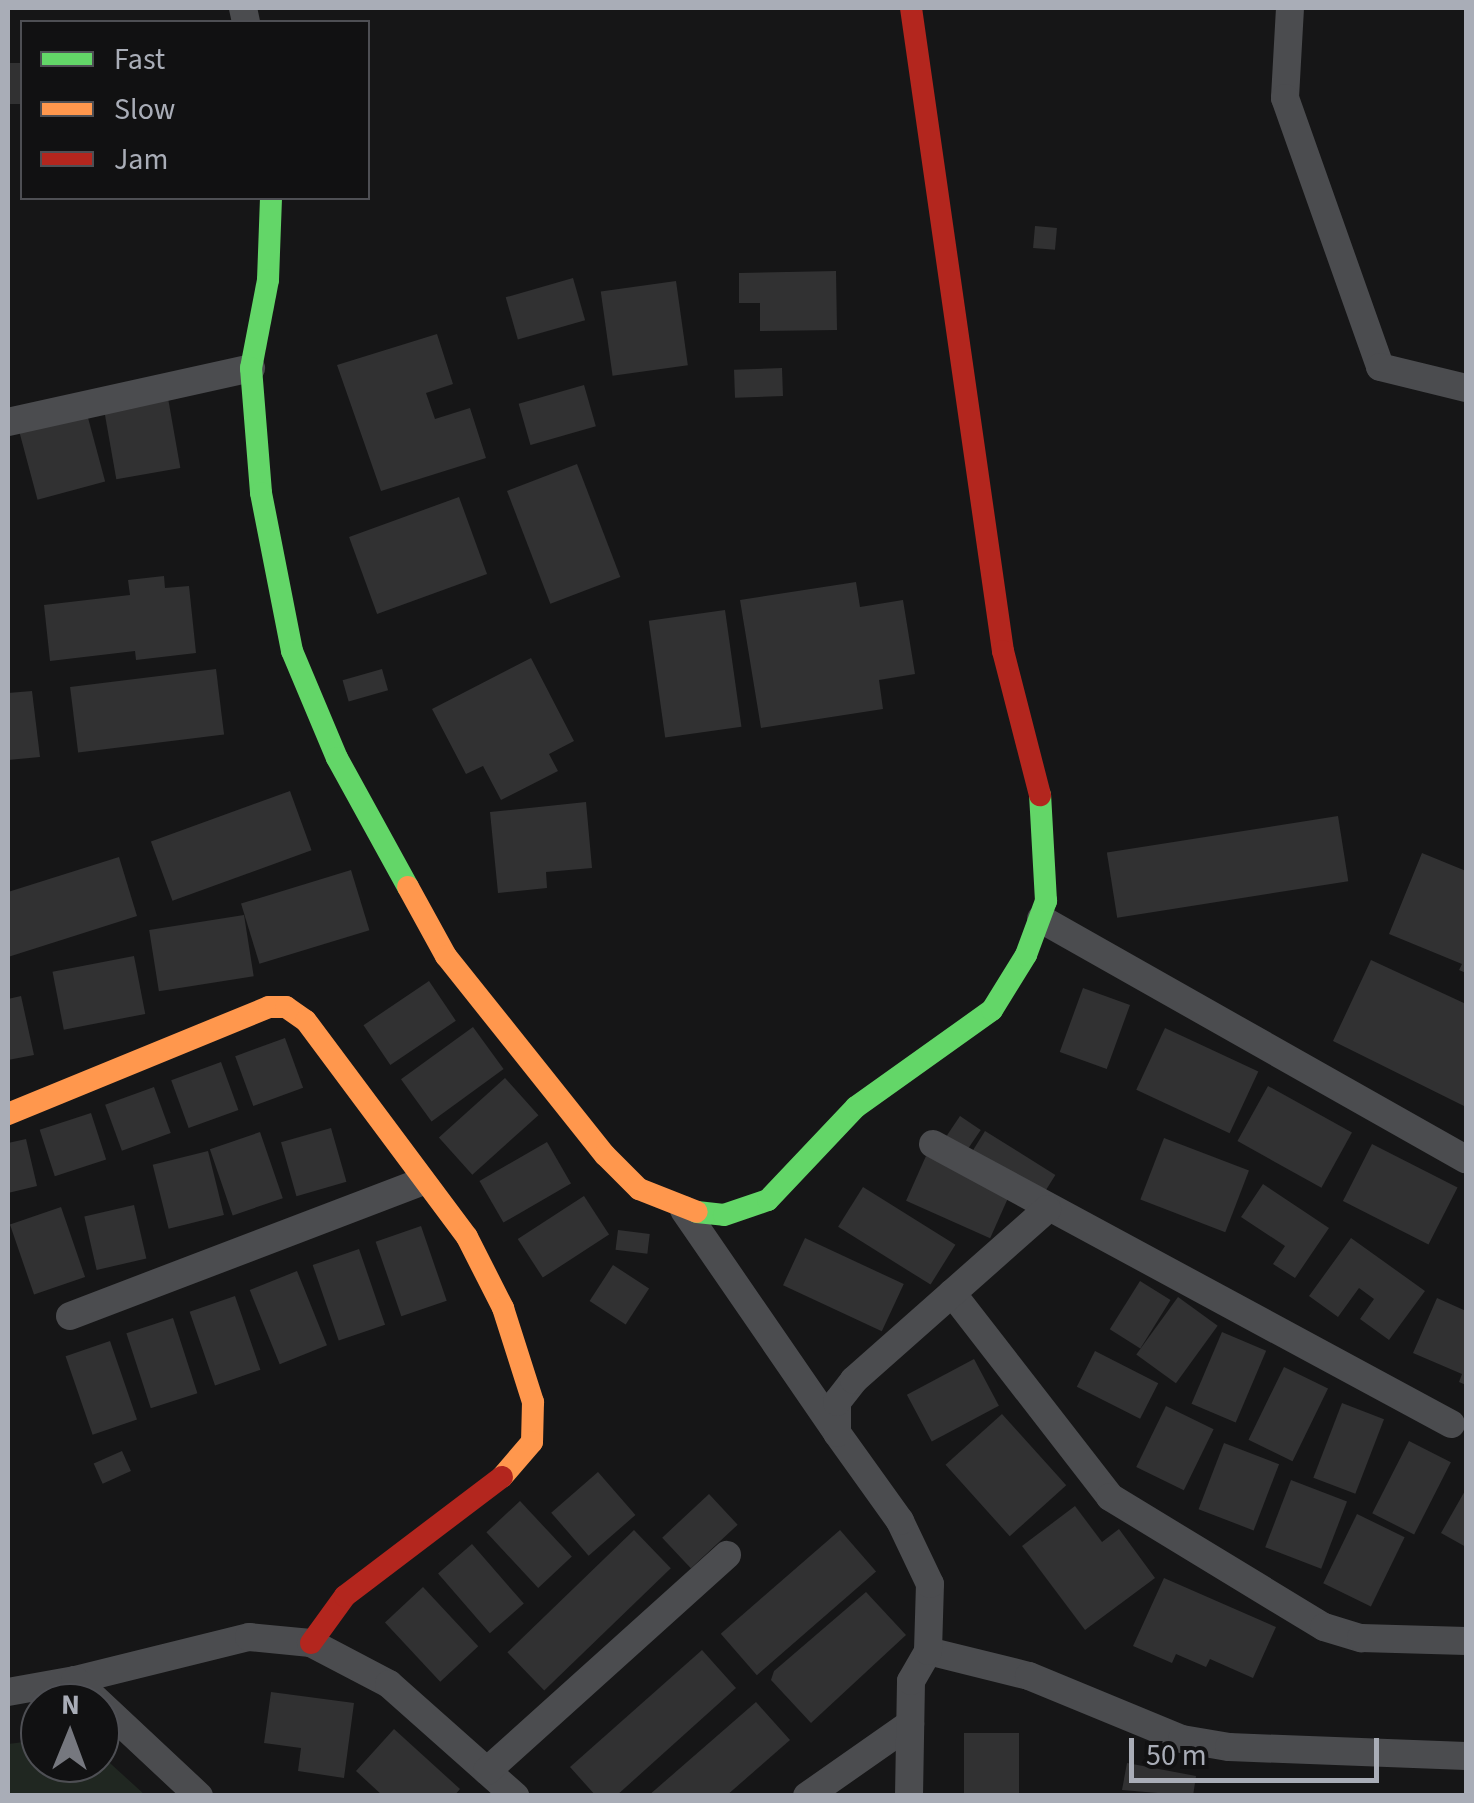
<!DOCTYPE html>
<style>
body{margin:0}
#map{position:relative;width:1474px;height:1803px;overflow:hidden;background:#161617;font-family:"Source Sans 3",sans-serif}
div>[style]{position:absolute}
.green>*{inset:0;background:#202721}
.building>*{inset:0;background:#313132;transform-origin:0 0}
.street>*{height:28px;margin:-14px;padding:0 14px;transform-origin:14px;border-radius:14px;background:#4b4c4f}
.fast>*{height:22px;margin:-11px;padding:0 11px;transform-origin:11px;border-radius:11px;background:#63d668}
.slow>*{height:22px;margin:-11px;padding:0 11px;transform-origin:11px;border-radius:11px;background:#ff974d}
.jam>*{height:22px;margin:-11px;padding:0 11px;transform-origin:11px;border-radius:11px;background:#b3261e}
span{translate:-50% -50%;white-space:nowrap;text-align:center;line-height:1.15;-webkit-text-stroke:8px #111112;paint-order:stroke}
.frame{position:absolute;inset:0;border:10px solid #a9adb7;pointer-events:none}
.legend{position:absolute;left:20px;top:20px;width:350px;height:180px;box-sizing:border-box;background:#111112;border:2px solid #4e4f54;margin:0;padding:12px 18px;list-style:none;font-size:30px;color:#a9adb7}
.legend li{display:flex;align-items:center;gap:20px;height:50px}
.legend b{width:50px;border:2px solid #4e4f54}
.north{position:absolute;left:20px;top:1683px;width:100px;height:100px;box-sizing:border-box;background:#111112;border:2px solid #4e4f54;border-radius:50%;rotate:1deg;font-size:28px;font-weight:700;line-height:40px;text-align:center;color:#a9adb7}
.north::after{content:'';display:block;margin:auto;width:35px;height:45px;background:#76787f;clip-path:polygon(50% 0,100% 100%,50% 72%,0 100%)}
.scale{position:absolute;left:1129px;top:1738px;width:250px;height:45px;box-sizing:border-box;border:5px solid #a9adb7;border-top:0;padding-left:12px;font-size:30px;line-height:35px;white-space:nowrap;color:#a9adb7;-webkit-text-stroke:8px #111112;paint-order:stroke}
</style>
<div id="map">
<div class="green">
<i style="clip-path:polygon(40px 1740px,40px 1763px,100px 1763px,100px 1754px,145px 1795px,8px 1795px,8px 1744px)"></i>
</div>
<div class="building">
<i style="left:22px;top:63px;width:41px;height:14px;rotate:90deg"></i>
<i style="left:1035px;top:226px;width:22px;height:22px;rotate:5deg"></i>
<i style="clip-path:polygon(836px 271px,837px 330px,760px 331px,760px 303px,739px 303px,739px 273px)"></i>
<i style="left:573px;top:278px;width:44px;height:70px;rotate:74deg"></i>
<i style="left:676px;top:281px;width:85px;height:76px;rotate:82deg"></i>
<i style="clip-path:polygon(437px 334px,453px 384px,426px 393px,435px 419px,470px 408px,486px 458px,381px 491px,337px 365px)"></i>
<i style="left:782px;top:368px;width:28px;height:48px;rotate:88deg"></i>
<i style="left:584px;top:385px;width:43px;height:68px;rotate:74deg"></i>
<i style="left:168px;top:398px;width:71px;height:65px;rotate:80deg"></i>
<i style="left:87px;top:414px;width:70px;height:70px;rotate:75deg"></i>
<i style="left:577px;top:464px;width:121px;height:75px;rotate:69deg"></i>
<i style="left:459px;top:497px;width:82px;height:117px;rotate:70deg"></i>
<i style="clip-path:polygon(164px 576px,165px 588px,189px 586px,196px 653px,136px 660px,135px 651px,50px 661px,44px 605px,130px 595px,128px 580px)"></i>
<i style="clip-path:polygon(856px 582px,860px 607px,903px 600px,915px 674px,879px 680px,883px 709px,761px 728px,740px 600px)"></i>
<i style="left:725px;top:610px;width:118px;height:77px;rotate:82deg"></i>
<i style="clip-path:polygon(531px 658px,574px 741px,549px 754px,558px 771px,501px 800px,483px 766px,466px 774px,432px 709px)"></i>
<i style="left:216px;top:669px;width:66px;height:147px;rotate:83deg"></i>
<i style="left:382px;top:669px;width:22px;height:41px;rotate:74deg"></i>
<i style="clip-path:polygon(32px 691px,40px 757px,8px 760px,8px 693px)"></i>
<i style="left:290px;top:791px;width:63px;height:148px;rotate:70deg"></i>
<i style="clip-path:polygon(586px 802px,592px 868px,546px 872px,547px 888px,498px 893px,490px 812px)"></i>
<i style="left:1338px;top:816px;width:66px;height:234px;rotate:81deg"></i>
<i style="clip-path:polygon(1422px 853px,1466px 871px,1466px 973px,1459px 970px,1462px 964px,1389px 934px)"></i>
<i style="clip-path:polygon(119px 857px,137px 916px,8px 957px,8px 892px)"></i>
<i style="left:351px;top:870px;width:63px;height:115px;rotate:73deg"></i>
<i style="left:244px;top:915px;width:62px;height:96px;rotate:81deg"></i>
<i style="left:134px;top:956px;width:59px;height:83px;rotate:79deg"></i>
<i style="clip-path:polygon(1371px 960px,1466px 1004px,1466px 1107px,1333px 1041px)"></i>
<i style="left:429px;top:981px;width:48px;height:79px;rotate:56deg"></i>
<i style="left:1083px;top:988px;width:50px;height:68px;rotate:20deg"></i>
<i style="clip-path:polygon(21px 996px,34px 1055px,8px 1060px,8px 999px)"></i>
<i style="left:473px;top:1027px;width:52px;height:89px;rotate:54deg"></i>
<i style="left:1165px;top:1028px;width:103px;height:68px;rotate:25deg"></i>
<i style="left:285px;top:1038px;width:53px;height:53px;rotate:70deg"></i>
<i style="left:221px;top:1062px;width:51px;height:53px;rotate:70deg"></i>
<i style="left:505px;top:1078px;width:50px;height:89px;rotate:48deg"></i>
<i style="left:1268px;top:1086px;width:96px;height:63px;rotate:29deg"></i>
<i style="left:154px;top:1087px;width:49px;height:52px;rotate:70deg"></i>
<i style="left:91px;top:1113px;width:49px;height:54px;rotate:72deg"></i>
<i style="left:960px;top:1116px;width:25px;height:27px;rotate:34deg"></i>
<i style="left:331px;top:1128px;width:56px;height:52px;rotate:74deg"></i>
<i style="left:985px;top:1131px;width:83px;height:31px;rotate:32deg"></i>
<i style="left:260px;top:1132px;width:70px;height:53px;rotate:71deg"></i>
<i style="left:1164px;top:1138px;width:91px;height:66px;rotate:21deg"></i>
<i style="clip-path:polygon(26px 1139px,37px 1186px,8px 1193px,8px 1143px)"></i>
<i style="left:547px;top:1142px;width:48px;height:78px;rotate:60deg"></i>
<i style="left:1372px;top:1144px;width:96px;height:64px;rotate:27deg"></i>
<i style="left:208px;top:1151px;width:66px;height:57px;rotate:76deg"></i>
<i style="left:926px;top:1156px;width:92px;height:49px;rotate:24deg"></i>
<i style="clip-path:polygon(1263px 1184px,1329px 1228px,1295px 1278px,1273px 1264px,1285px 1246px,1241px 1217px)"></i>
<i style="left:863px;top:1187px;width:109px;height:47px;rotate:32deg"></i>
<i style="left:584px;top:1196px;width:46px;height:79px;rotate:57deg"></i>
<i style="left:134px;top:1205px;width:55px;height:51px;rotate:77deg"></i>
<i style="left:61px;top:1207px;width:74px;height:54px;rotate:71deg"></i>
<i style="left:421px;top:1226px;width:79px;height:48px;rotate:71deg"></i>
<i style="left:618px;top:1230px;width:32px;height:20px;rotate:7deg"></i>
<i style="left:805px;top:1238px;width:109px;height:52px;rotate:25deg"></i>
<i style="clip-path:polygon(1351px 1238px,1425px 1291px,1389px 1340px,1360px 1319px,1374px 1299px,1359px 1288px,1338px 1317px,1309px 1296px)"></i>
<i style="left:359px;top:1249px;width:80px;height:49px;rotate:71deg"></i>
<i style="left:613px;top:1265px;width:43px;height:43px;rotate:33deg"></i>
<i style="left:297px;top:1271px;width:80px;height:51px;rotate:68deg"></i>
<i style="left:1140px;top:1281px;width:36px;height:57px;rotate:32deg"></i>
<i style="left:235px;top:1296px;width:78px;height:48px;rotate:71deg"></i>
<i style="left:1178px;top:1297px;width:49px;height:71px;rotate:36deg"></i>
<i style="clip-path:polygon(1437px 1298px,1466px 1311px,1466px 1385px,1459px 1382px,1462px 1374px,1413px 1353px)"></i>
<i style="left:173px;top:1318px;width:79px;height:49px;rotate:72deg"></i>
<i style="left:1222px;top:1332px;width:48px;height:78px;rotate:23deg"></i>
<i style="left:110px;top:1341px;width:83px;height:47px;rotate:71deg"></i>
<i style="left:1095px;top:1351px;width:71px;height:40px;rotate:27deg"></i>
<i style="left:974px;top:1359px;width:53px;height:76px;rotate:62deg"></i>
<i style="left:1284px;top:1367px;width:49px;height:81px;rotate:26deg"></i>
<i style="left:1342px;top:1403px;width:45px;height:80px;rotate:21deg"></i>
<i style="left:1166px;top:1406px;width:53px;height:68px;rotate:26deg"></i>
<i style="left:1002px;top:1414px;width:96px;height:76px;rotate:48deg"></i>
<i style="left:1409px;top:1441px;width:47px;height:81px;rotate:27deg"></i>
<i style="left:1224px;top:1443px;width:59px;height:71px;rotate:21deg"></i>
<i style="left:122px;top:1451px;width:22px;height:31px;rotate:66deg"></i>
<i style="left:598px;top:1472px;width:57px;height:62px;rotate:49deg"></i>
<i style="left:1291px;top:1480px;width:60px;height:72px;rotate:21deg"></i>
<i style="clip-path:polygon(1466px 1489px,1466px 1547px,1441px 1533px)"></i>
<i style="left:709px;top:1494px;width:42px;height:64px;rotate:47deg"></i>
<i style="left:520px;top:1501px;width:76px;height:46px;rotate:47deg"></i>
<i style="clip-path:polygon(1075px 1506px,1102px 1542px,1119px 1529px,1155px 1578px,1085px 1630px,1022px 1546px)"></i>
<i style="left:1357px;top:1514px;width:53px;height:77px;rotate:26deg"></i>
<i style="left:634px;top:1530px;width:53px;height:176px;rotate:46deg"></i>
<i style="left:840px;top:1530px;width:55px;height:158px;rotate:49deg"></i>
<i style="left:472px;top:1544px;width:79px;height:45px;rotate:49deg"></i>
<i style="clip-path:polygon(1164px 1578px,1276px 1627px,1253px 1678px,1210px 1659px,1206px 1667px,1176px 1654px,1172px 1663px,1133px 1646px)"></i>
<i style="left:423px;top:1587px;width:81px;height:52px;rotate:47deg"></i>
<i style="clip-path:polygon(866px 1592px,906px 1635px,811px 1723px,771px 1680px,774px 1671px)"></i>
<i style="clip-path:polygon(702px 1650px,736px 1688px,616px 1796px,596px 1796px,570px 1767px)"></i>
<i style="clip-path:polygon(271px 1692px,354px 1703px,344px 1778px,298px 1771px,301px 1748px,264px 1743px)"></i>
<i style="clip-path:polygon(756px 1702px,790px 1740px,726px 1796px,648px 1796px)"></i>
<i style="clip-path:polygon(394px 1729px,460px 1789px,454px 1796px,383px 1796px,356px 1771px)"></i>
<i style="left:964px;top:1733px;width:55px;height:63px"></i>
<i style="clip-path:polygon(1127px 1763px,1196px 1776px,1193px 1796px,1122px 1790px)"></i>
</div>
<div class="street">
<i style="left:243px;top:8px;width:14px;rotate:78deg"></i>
<i style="left:1290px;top:8px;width:90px;rotate:93.2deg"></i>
<i style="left:1285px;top:98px;width:285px;rotate:70.5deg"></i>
<i style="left:1380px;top:367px;width:89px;rotate:13.7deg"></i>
<i style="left:8px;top:422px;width:249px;rotate:-12.5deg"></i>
<i style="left:1041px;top:919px;width:488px;rotate:29.5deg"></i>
<i style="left:933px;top:1144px;width:589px;rotate:28.39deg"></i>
<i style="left:684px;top:1210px;width:270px;rotate:55.5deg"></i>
<i style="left:952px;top:1293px;width:258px;rotate:52.2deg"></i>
<i style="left:1110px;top:1497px;width:250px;rotate:31.3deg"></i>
<i style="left:1324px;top:1627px;width:39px;rotate:17deg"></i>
<i style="left:1361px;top:1638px;width:105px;rotate:1.6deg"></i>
<i style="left:70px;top:1316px;width:375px;rotate:-20.9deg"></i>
<i style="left:928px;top:1651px;width:104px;rotate:13.9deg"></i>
<i style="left:1029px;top:1676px;width:165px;rotate:22.4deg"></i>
<i style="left:1182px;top:1739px;width:48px;rotate:9.7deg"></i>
<i style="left:1229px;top:1747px;width:237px;rotate:2.2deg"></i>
<i style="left:75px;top:1680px;width:179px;rotate:-13.9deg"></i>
<i style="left:249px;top:1637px;width:62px;rotate:5.5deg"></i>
<i style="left:311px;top:1643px;width:88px;rotate:27.7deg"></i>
<i style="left:389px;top:1684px;width:169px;rotate:41.6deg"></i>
<i style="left:8px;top:1692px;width:68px;rotate:-10.2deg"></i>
<i style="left:75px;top:1680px;width:170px;rotate:43.1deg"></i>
<i style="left:487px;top:1771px;width:323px;rotate:-42deg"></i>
<i style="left:807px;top:1796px;width:126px;rotate:-35deg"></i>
<i style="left:909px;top:1796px;width:115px;rotate:-89deg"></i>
<i style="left:911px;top:1681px;width:34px;rotate:-60deg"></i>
<i style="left:928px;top:1651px;width:67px;rotate:-88.3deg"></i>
<i style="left:930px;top:1584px;width:70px;rotate:-115.5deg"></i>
<i style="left:900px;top:1521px;width:108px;rotate:-125.6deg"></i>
<i style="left:837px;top:1433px;width:31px;rotate:-90deg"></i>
<i style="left:837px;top:1402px;width:28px;rotate:-52deg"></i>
<i style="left:854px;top:1380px;width:258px;rotate:-41.5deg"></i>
</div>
<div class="fast">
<i style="left:271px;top:198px;width:82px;rotate:92.1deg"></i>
<i style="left:268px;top:280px;width:90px;rotate:100.9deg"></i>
<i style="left:251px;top:368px;width:125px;rotate:85.4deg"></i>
<i style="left:261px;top:493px;width:161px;rotate:78.9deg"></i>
<i style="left:292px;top:651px;width:116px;rotate:67.2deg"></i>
<i style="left:337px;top:758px;width:147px;rotate:61.2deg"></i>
<i style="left:697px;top:1212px;width:27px;rotate:6deg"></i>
<i style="left:724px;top:1215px;width:46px;rotate:-18.8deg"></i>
<i style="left:768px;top:1200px;width:128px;rotate:-46.6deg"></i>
<i style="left:856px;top:1107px;width:167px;rotate:-35.5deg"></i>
<i style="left:992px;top:1010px;width:65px;rotate:-58.3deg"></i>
<i style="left:1026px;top:955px;width:58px;rotate:-69.7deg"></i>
<i style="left:1046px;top:901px;width:106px;rotate:-93.2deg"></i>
</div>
<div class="slow">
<i style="left:408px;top:887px;width:79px;rotate:61.2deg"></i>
<i style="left:446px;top:956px;width:255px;rotate:51.4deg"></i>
<i style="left:605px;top:1155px;width:48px;rotate:45deg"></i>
<i style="left:639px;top:1189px;width:62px;rotate:21.6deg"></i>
<i style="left:8px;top:1114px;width:282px;rotate:-22.3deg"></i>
<i style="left:269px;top:1007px;width:17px"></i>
<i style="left:286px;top:1007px;width:24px;rotate:35deg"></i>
<i style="left:306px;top:1021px;width:269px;rotate:53.3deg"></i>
<i style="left:467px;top:1237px;width:80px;rotate:63.1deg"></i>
<i style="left:503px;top:1308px;width:99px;rotate:72.3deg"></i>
<i style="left:533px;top:1402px;width:40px;rotate:91.4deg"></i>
<i style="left:532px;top:1442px;width:46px;rotate:130.6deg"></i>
</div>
<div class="jam">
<i style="left:911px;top:8px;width:650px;rotate:81.86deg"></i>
<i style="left:1003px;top:651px;width:149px;rotate:75.6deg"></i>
<i style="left:311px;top:1643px;width:58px;rotate:-54.1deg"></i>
<i style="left:345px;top:1596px;width:197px;rotate:-37.2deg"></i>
</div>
<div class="frame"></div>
<ul class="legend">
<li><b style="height:12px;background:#63d668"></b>Fast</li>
<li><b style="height:12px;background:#ff974d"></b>Slow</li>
<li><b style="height:12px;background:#b3261e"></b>Jam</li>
</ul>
<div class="north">N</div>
<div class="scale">50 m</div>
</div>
